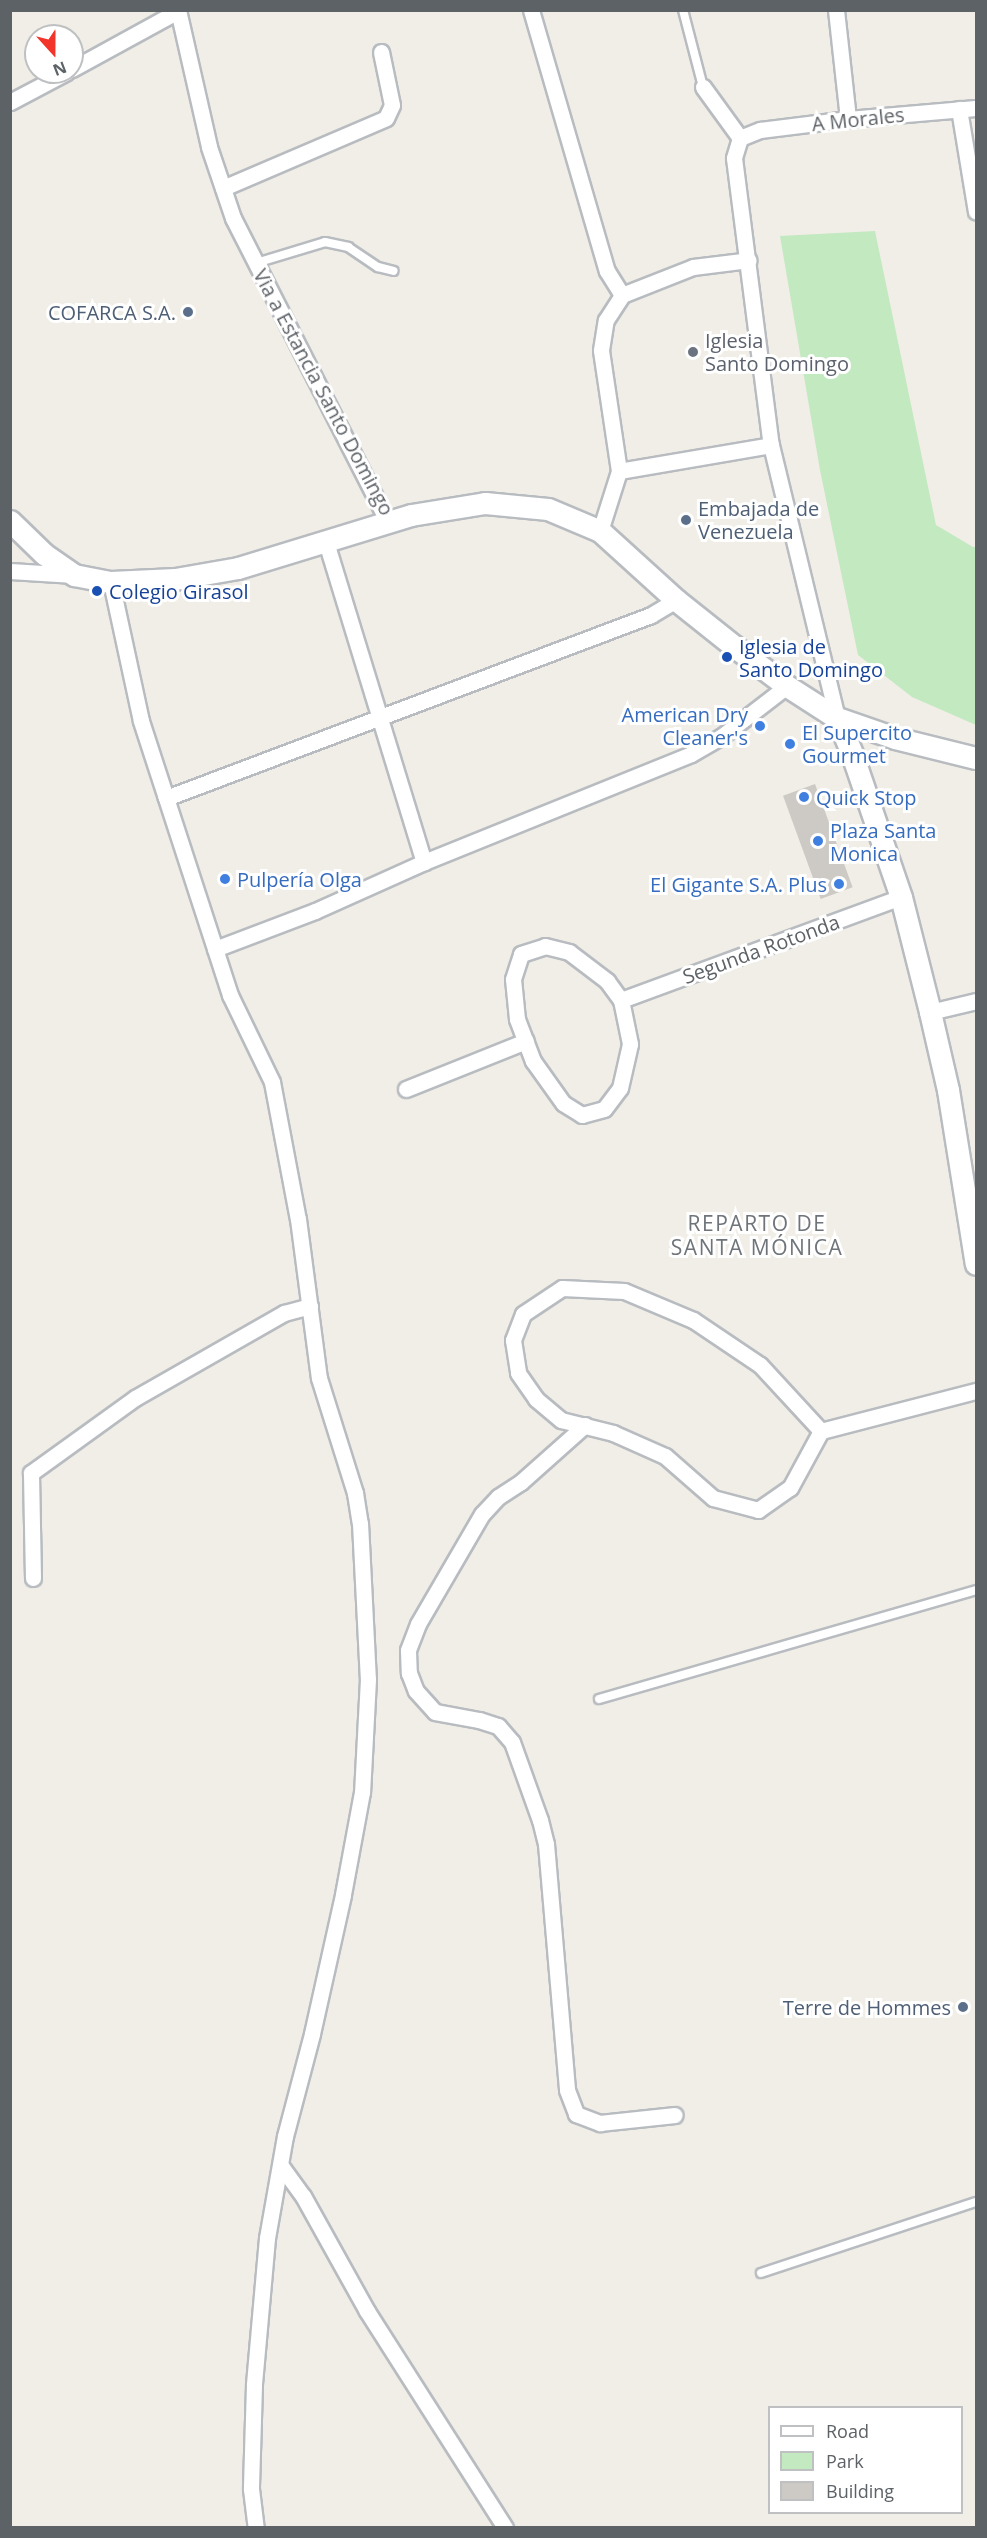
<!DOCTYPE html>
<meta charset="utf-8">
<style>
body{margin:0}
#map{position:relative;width:987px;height:2538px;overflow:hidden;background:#f0eee6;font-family:"Open Sans",sans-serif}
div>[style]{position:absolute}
.green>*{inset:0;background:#c3e9c1}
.building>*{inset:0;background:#cdcac5;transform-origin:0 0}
.roads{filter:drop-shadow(2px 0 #b8bcc0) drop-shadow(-2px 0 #b8bcc0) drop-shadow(0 2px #b8bcc0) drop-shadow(0 -2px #b8bcc0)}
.lane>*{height:8px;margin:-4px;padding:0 4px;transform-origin:4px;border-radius:4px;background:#fff}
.street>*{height:15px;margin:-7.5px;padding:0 7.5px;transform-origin:7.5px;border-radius:7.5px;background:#fff}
.secondary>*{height:21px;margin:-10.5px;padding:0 10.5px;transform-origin:10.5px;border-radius:10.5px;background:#fff}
.dots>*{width:16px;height:16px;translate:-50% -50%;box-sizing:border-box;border:3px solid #fff;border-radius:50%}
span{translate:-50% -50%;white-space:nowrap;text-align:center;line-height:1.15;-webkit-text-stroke:6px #fff;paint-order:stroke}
.street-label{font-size:20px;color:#5d6267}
.service-label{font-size:20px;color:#4e5e75}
.right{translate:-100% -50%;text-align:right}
.left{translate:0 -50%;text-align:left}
.worship-label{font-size:20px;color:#5b616d}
.transit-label{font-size:20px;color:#164399}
.shop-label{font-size:20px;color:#366cbe}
.neighbourhood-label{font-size:21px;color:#6e7479;letter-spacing:1.5px}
.frame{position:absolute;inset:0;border:12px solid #5d6267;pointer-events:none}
.legend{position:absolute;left:768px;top:2406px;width:195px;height:108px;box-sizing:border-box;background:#fff;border:2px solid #bec0c2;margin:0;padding:8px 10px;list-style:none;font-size:18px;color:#5d6267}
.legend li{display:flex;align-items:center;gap:12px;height:30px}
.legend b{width:30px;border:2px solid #bec0c2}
.north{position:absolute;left:24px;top:24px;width:60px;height:60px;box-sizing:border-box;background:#fff;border:2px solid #bec0c2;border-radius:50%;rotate:159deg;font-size:16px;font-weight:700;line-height:24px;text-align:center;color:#5d6267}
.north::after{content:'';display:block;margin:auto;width:21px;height:27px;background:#f2342a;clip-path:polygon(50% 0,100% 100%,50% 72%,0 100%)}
</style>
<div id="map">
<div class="green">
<i style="clip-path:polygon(875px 231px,936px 525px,973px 547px,976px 547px,976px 725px,912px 697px,858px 655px,820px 470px,780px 236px)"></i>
</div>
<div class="building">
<i style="left:815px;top:784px;width:110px;height:34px;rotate:70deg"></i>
</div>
<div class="roads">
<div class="lane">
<i style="left:683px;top:10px;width:80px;rotate:75.4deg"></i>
<i style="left:256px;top:263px;width:72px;rotate:-16.9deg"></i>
<i style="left:325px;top:242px;width:24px;rotate:12deg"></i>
<i style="left:348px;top:247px;width:36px;rotate:34deg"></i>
<i style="left:378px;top:267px;width:16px;rotate:14deg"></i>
<i style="left:599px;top:1699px;width:392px;rotate:-16.1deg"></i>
<i style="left:761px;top:2273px;width:226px;rotate:-18.3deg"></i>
</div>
<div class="street">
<i style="left:178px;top:10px;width:140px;rotate:77.2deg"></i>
<i style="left:209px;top:147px;width:75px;rotate:71.3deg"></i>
<i style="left:233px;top:218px;width:341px;rotate:63deg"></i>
<i style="left:531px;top:10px;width:272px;rotate:73.8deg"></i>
<i style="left:607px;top:271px;width:28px;rotate:58deg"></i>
<i style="left:836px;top:10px;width:110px;rotate:83.7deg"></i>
<i style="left:72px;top:69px;width:121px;rotate:-28.7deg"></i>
<i style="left:703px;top:87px;width:63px;rotate:54deg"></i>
<i style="left:740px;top:138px;width:21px;rotate:107deg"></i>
<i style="left:734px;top:158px;width:289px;rotate:82.7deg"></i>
<i style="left:771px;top:445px;width:281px;rotate:76.4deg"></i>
<i style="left:10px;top:102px;width:64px;rotate:-27.8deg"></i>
<i style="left:959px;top:109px;width:104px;rotate:80.6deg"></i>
<i style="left:740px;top:138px;width:22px;rotate:-22deg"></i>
<i style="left:760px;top:130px;width:89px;rotate:-7.1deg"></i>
<i style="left:848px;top:119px;width:128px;rotate:-4.9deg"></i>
<i style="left:223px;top:188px;width:177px;rotate:-23.2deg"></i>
<i style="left:386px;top:118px;width:14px;rotate:-65deg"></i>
<i style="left:392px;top:105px;width:54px;rotate:-101.7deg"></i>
<i style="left:619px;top:471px;width:154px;rotate:-9.7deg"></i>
<i style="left:600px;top:531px;width:63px;rotate:-72.4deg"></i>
<i style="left:619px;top:471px;width:122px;rotate:-98.5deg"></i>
<i style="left:601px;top:350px;width:30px;rotate:-81deg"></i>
<i style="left:606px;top:320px;width:30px;rotate:-57deg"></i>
<i style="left:622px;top:295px;width:76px;rotate:-21.5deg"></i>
<i style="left:693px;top:267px;width:56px;rotate:-7.1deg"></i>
<i style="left:326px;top:542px;width:335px;rotate:73deg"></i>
<i style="left:10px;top:571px;width:64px;rotate:3.6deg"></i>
<i style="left:111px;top:582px;width:142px;rotate:77.8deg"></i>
<i style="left:141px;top:721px;width:288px;rotate:72deg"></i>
<i style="left:230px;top:995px;width:97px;rotate:64.2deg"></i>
<i style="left:272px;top:1082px;width:139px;rotate:79.3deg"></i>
<i style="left:298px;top:1219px;width:160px;rotate:82.5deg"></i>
<i style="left:319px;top:1378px;width:121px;rotate:72.6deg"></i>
<i style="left:355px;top:1493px;width:30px;rotate:81deg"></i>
<i style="left:360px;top:1523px;width:156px;rotate:87.1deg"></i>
<i style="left:368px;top:1679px;width:113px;rotate:93deg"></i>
<i style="left:362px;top:1792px;width:105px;rotate:100.5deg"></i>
<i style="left:343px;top:1895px;width:142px;rotate:102.6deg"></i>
<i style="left:312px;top:2034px;width:106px;rotate:104.8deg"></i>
<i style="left:285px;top:2136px;width:104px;rotate:100deg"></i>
<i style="left:267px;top:2238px;width:148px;rotate:95.1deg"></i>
<i style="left:254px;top:2385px;width:104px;rotate:91.7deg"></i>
<i style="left:251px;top:2489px;width:39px;rotate:83deg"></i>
<i style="left:166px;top:798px;width:518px;rotate:-20.67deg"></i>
<i style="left:651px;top:615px;width:29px;rotate:-31deg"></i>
<i style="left:545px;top:946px;width:25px;rotate:14deg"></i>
<i style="left:569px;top:952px;width:48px;rotate:37.3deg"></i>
<i style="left:607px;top:981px;width:24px;rotate:54deg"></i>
<i style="left:621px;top:1000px;width:45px;rotate:78.4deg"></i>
<i style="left:630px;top:1044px;width:45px;rotate:102.8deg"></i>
<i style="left:620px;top:1088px;width:26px;rotate:127deg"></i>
<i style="left:604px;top:1109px;width:23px;rotate:165deg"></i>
<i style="left:582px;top:1115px;width:22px;rotate:-148deg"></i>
<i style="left:563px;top:1103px;width:52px;rotate:-125.5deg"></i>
<i style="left:533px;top:1061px;width:45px;rotate:-110.9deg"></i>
<i style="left:517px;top:1019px;width:40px;rotate:-95.7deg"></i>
<i style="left:513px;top:979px;width:26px;rotate:-72deg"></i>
<i style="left:521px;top:954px;width:25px;rotate:-18deg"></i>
<i style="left:215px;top:949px;width:107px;rotate:-20.8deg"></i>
<i style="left:315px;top:911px;width:120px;rotate:-24.2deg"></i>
<i style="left:424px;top:862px;width:288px;rotate:-22deg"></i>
<i style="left:691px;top:754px;width:36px;rotate:-30deg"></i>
<i style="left:722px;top:736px;width:82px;rotate:-37.6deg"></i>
<i style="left:621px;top:1000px;width:298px;rotate:-20.2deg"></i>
<i style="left:930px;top:1012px;width:47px;rotate:-13.4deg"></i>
<i style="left:406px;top:1089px;width:129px;rotate:-21.8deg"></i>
<i style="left:585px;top:1425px;width:86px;rotate:138.3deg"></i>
<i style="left:521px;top:1482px;width:27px;rotate:147deg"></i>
<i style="left:498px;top:1497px;width:23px;rotate:133deg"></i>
<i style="left:482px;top:1514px;width:127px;rotate:120.2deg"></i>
<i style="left:418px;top:1624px;width:28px;rotate:111deg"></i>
<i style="left:408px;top:1650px;width:23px;rotate:88deg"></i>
<i style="left:409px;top:1673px;width:19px;rotate:69deg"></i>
<i style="left:416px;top:1691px;width:28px;rotate:48deg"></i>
<i style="left:435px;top:1712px;width:45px;rotate:10.3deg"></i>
<i style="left:479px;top:1720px;width:20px;rotate:18deg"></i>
<i style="left:498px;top:1726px;width:21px;rotate:49deg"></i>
<i style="left:512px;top:1742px;width:83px;rotate:70.3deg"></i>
<i style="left:540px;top:1820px;width:25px;rotate:76deg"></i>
<i style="left:546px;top:1844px;width:247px;rotate:85.1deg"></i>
<i style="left:567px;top:2090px;width:26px;rotate:69deg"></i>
<i style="left:576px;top:2114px;width:26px;rotate:21deg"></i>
<i style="left:600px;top:2123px;width:75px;rotate:-6.1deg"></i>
<i style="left:821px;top:1431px;width:90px;rotate:-132.7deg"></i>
<i style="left:760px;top:1365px;width:81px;rotate:-146.1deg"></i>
<i style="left:693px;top:1320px;width:75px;rotate:-157.2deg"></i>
<i style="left:624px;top:1291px;width:62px;rotate:-177.2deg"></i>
<i style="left:562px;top:1288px;width:47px;rotate:146.3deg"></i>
<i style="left:523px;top:1314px;width:28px;rotate:111deg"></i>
<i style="left:513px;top:1340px;width:33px;rotate:81deg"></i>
<i style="left:518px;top:1373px;width:32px;rotate:55deg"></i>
<i style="left:536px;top:1399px;width:33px;rotate:40deg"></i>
<i style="left:561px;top:1420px;width:54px;rotate:14deg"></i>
<i style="left:613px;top:1433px;width:57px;rotate:23.9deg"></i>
<i style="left:665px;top:1456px;width:64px;rotate:41.2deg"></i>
<i style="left:713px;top:1498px;width:47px;rotate:14.9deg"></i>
<i style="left:758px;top:1510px;width:39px;rotate:-35deg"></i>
<i style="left:790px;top:1488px;width:65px;rotate:-61.5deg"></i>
<i style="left:821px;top:1431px;width:160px;rotate:-14.5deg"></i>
<i style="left:33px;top:1578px;width:105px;rotate:-91.1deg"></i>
<i style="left:31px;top:1473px;width:128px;rotate:-35.8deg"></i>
<i style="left:135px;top:1398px;width:172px;rotate:-29.7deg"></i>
<i style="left:284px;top:1313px;width:27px;rotate:-15deg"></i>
<i style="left:281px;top:2166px;width:37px;rotate:54deg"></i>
<i style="left:303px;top:2196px;width:132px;rotate:60.9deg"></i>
<i style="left:367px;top:2311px;width:257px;rotate:57.5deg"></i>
</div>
<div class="secondary">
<i style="left:10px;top:521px;width:47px;rotate:44.1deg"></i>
<i style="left:44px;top:554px;width:37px;rotate:35deg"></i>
<i style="left:74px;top:575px;width:38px;rotate:11deg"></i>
<i style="left:111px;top:582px;width:64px;rotate:-2.7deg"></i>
<i style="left:175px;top:579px;width:64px;rotate:-9.9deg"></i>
<i style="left:238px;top:568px;width:181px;rotate:-17deg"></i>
<i style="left:411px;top:515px;width:75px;rotate:-9.2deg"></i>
<i style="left:485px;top:503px;width:63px;rotate:5.4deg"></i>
<i style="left:548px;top:509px;width:56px;rotate:22.9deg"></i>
<i style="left:600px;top:531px;width:103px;rotate:42.2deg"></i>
<i style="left:676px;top:600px;width:75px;rotate:38.5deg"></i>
<i style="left:735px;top:647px;width:65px;rotate:36.9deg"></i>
<i style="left:787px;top:686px;width:59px;rotate:32.6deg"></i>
<i style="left:837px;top:718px;width:61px;rotate:19deg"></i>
<i style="left:895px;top:738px;width:83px;rotate:13.9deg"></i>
<i style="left:837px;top:718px;width:39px;rotate:67deg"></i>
<i style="left:852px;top:754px;width:151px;rotate:71.1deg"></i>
<i style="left:901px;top:897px;width:119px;rotate:75.8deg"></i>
<i style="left:930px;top:1012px;width:80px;rotate:77deg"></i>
<i style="left:948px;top:1090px;width:176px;rotate:80.9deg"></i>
</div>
</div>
<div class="dots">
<i style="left:188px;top:312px;background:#5c6f8a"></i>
<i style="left:693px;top:352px;background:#6b7280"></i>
<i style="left:686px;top:520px;background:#5c6f8a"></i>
<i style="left:97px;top:591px;background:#1a4fb4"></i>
<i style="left:727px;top:657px;background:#1a4fb4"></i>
<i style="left:760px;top:726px;background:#3f7fe0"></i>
<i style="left:790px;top:744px;background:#3f7fe0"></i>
<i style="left:804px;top:797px;background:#3f7fe0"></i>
<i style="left:818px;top:841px;background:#3f7fe0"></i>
<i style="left:225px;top:879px;background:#3f7fe0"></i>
<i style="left:839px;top:884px;background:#3f7fe0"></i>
<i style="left:963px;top:2007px;background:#5c6f8a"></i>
</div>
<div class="street-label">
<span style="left:858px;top:119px;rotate:-6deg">A Morales</span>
<span style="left:324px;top:392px;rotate:62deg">Via a Estancia Santo Domingo</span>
<span style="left:761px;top:949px;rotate:-20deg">Segunda Rotonda</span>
</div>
<div class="service-label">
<span class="right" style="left:176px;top:312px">COFARCA S.A.</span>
<span class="left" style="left:698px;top:520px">Embajada de<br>Venezuela</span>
<span class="right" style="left:951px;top:2007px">Terre de Hommes</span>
</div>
<div class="worship-label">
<span class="left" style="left:705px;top:352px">Iglesia<br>Santo Domingo</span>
</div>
<div class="transit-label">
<span class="left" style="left:109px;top:591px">Colegio Girasol</span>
<span class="left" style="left:739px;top:658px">Iglesia de<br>Santo Domingo</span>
</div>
<div class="shop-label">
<span class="right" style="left:748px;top:726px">American Dry<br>Cleaner's</span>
<span class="left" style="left:802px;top:744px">El Supercito<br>Gourmet</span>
<span class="left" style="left:816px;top:797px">Quick Stop</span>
<span class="left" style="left:830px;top:842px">Plaza Santa<br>Monica</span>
<span class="left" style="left:237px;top:879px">Pulpería Olga</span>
<span class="right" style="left:827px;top:884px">El Gigante S.A. Plus</span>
</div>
<div class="neighbourhood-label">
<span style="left:757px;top:1235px">REPARTO DE<br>SANTA MÓNICA</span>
</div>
<div class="frame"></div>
<ul class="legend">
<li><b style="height:8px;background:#fff"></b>Road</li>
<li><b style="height:16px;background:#c3e9c1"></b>Park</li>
<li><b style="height:16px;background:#cdcac5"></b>Building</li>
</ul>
<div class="north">N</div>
</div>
